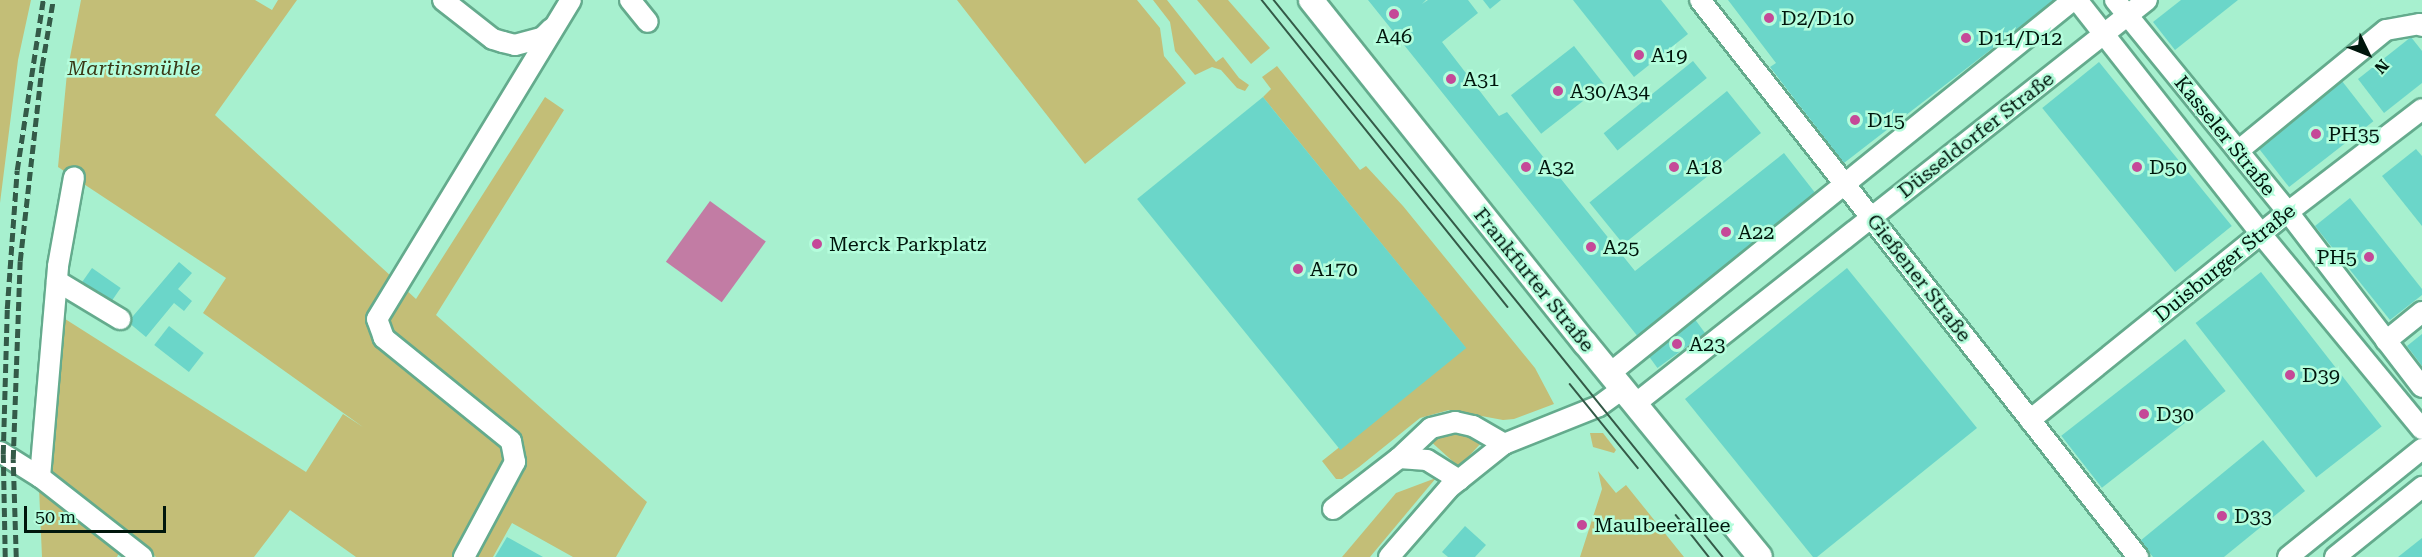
<!DOCTYPE html>
<meta charset="utf-8">
<style>
body{margin:0}
#map{position:relative;width:2422px;height:557px;overflow:hidden;background:#a7f0cf;font-family:"Roboto Serif",serif}
div>[style]{position:absolute}
.green>*{inset:0;background:#c3be77}
.water>*{inset:0;background:#c27ca4;transform-origin:0 0}
.building>*{inset:0;background:#6bd6c9;transform-origin:0 0}
.roads{filter:drop-shadow(2px 0 #64ab8d) drop-shadow(-2px 0 #64ab8d) drop-shadow(0 2px #64ab8d) drop-shadow(0 -2px #64ab8d)}
.minor>*{height:20px;margin:-10px;padding:0 10px;transform-origin:10px;border-radius:10px;background:#fff}
.major>*{height:24px;margin:-12px;padding:0 12px;transform-origin:12px;border-radius:12px;background:#fff}
.tram>*{height:1.5px;margin:-0.75px;padding:0 0.75px;transform-origin:0.75px;border-radius:0.75px;background:#345a48}
.rail>*{height:4.5px;margin-top:-2.25px;transform-origin:0;background:repeating-linear-gradient(90deg,#345a48 0 9px,transparent 0 13.5px)}
.dots>*{width:16px;height:16px;translate:-50% -50%;box-sizing:border-box;border:3px solid #b4fddc;border-radius:50%}
span{translate:-50% -50%;white-space:nowrap;text-align:center;line-height:1.15;-webkit-text-stroke:5px #b4fddc;paint-order:stroke}
.poi-label{font-size:20px;color:#00160c}
.left{translate:0 -50%;text-align:left}
.right{translate:-100% -50%;text-align:right}
.park-label{font-size:20px;color:#3a3815;font-style:italic}
.street-label{font-size:20px;color:#00160c}
.north{position:absolute;left:2338px;top:24px;width:60px;height:60px;-webkit-text-stroke:4px #b4fddc;paint-order:stroke;rotate:133deg;font-size:16px;font-weight:700;line-height:24px;text-align:center;color:#00160c}
.north::after{content:'';display:block;margin:auto;width:21px;height:27px;background:#00160c;clip-path:polygon(50% 0,100% 100%,50% 72%,0 100%)}
.scale{position:absolute;left:24px;top:506px;width:142px;height:27px;box-sizing:border-box;border:3px solid #00160c;border-top:0;padding-left:8px;font-size:18px;line-height:21px;white-space:nowrap;color:#00160c;-webkit-text-stroke:4px #b4fddc;paint-order:stroke}
</style>
<div id="map">
<div class="green">
<i style="clip-path:polygon(0 0,31px 0,18px 60px,0 203px)"></i>
<i style="clip-path:polygon(81px 0,255px 0,272px 10px,278px 0,297px 0,215px 115px,416px 299px,545px 97px,564px 110px,436px 315px,647px 502px,616px 557px,573px 557px,512px 523px,493px 557px,356px 557px,290px 510px,254px 557px,156px 557px,54px 479px,48px 466px,62px 317px,306px 472px,343px 414px,363px 427px,203px 313px,226px 278px,58px 167px,67px 73px)"></i>
<i style="clip-path:polygon(957px 0,1137px 0,1160px 28px,1164px 56px,1186px 83px,1085px 164px)"></i>
<i style="clip-path:polygon(1153px 0,1167px 0,1216px 62px,1223px 57px,1239px 78px,1249px 85px,1245px 91px,1237px 88px,1221px 70px,1212px 67px,1195px 75px,1175px 51px,1170px 22px)"></i>
<i style="clip-path:polygon(1197px 0,1228px 0,1270px 48px,1251px 64px)"></i>
<i style="clip-path:polygon(1277px 66px,1360px 170px,1366px 166px,1403px 206px,1535px 368px,1554px 404px,1514px 419px,1503px 420px,1449px 410px,1420px 418px,1359px 467px,1342px 479px,1336px 479px,1322px 461px,1465px 347px,1263px 97px,1271px 89px,1262px 77px)"></i>
<i style="clip-path:polygon(1467px 430px,1482px 442px,1459px 467px,1428px 439px,1439px 431px)"></i>
<i style="clip-path:polygon(1590px 433px,1603px 433px,1616px 450px,1614px 453px,1593px 447px)"></i>
<i style="clip-path:polygon(1598px 471px,1616px 493px,1626px 485px,1684px 557px,1580px 557px,1602px 489px)"></i>
<i style="clip-path:polygon(1436px 478px,1370px 557px,1342px 557px,1396px 493px)"></i>
<i style="clip-path:polygon(39px 488px,119px 553px,117px 557px,42px 557px)"></i>
</div>
<div class="water">
<i style="left:710px;top:201px;width:69px;height:75px;rotate:36deg"></i>
</div>
<div class="building">
<i style="clip-path:polygon(1368px 0,1426px 0,1422px 4px,1428px 0,1468px 0,1478px 13px,1442px 42px,1499px 116px,1507px 112px,1635px 271px,1784px 153px,1816px 194px,1639px 338px)"></i>
<i style="clip-path:polygon(1483px 0,1501px 0,1490px 9px)"></i>
<i style="clip-path:polygon(1573px 0,1661px 0,1688px 34px,1634px 77px)"></i>
<i style="clip-path:polygon(1728px 0,2055px 0,1844px 163px,1770px 67px,1776px 63px)"></i>
<i style="clip-path:polygon(2181px 0,2238px 0,2175px 50px,2153px 22px)"></i>
<i style="clip-path:polygon(2411px 37px,2422px 51px,2422px 83px,2384px 113px,2358px 79px)"></i>
<i style="left:1574px;top:46px;width:49px;height:80px;rotate:52deg"></i>
<i style="left:1693px;top:61px;width:22px;height:115px;rotate:51deg"></i>
<i style="left:2099px;top:62px;width:211px;height:73px;rotate:51deg"></i>
<i style="left:2342px;top:81px;width:51px;height:107px;rotate:52deg"></i>
<i style="left:1727px;top:91px;width:54px;height:177px;rotate:51deg"></i>
<i style="left:1263px;top:97px;width:323px;height:162px;rotate:51deg"></i>
<i style="clip-path:polygon(2416px 149px,2422px 156px,2422px 226px,2382px 176px)"></i>
<i style="clip-path:polygon(2350px 198px,2422px 289px,2422px 295px,2390px 320px,2315px 226px)"></i>
<i style="clip-path:polygon(179px 262px,192px 273px,178px 289px,192px 301px,184px 311px,174px 303px,146px 337px,128px 322px)"></i>
<i style="left:92px;top:268px;width:35px;height:19px;rotate:35deg"></i>
<i style="clip-path:polygon(1847px 268px,1977px 428px,1817px 557px,1813px 557px,1685px 399px)"></i>
<i style="left:2261px;top:272px;width:196px;height:83px;rotate:52deg"></i>
<i style="left:1694px;top:318px;width:19px;height:59px;rotate:54deg"></i>
<i style="left:169px;top:326px;width:44px;height:24px;rotate:38deg"></i>
<i style="clip-path:polygon(2422px 334px,2422px 366px,2407px 346px)"></i>
<i style="left:2185px;top:339px;width:66px;height:157px;rotate:52deg"></i>
<i style="clip-path:polygon(2263px 440px,2305px 491px,2224px 557px,2153px 557px,2140px 541px)"></i>
<i style="clip-path:polygon(1465px 526px,1486px 545px,1475px 557px,1448px 557px,1442px 552px)"></i>
<i style="clip-path:polygon(507px 537px,543px 557px,495px 557px)"></i>
<i style="clip-path:polygon(2422px 538px,2422px 557px,2398px 557px)"></i>
</div>
<div class="roads">
<div class="minor">
<i style="left:443px;top:0;width:63px;rotate:38deg"></i>
<i style="left:493px;top:39px;width:10px;rotate:17deg"></i>
<i style="left:503px;top:42px;width:12px;rotate:14deg"></i>
<i style="left:515px;top:45px;width:28px;rotate:-15deg"></i>
<i style="left:542px;top:38px;width:13px;rotate:-45deg"></i>
<i style="left:630px;top:0;width:28px;rotate:51deg"></i>
<i style="left:1700px;top:0;width:709px;rotate:51.82deg"></i>
<i style="left:2077px;top:0;width:298px;rotate:51.8deg"></i>
<i style="left:2261px;top:234px;width:253px;rotate:50.5deg"></i>
<i style="left:2115px;top:0;width:274px;rotate:50.8deg"></i>
<i style="left:2288px;top:212px;width:220px;rotate:52.6deg"></i>
<i style="left:2238px;top:151px;width:191px;rotate:-39.3deg"></i>
<i style="left:2386px;top:30px;width:35px;rotate:-10deg"></i>
<i style="left:2420px;top:24px;width:3px;rotate:45deg"></i>
<i style="left:57px;top:281px;width:74px;rotate:31.1deg"></i>
<i style="left:2386px;top:341px;width:46px;rotate:-38.9deg"></i>
<i style="left:1609px;top:374px;width:596px;rotate:-38.87deg"></i>
<i style="left:1635px;top:404px;width:652px;rotate:-38.28deg"></i>
<i style="left:2030px;top:420px;width:331px;rotate:-38.9deg"></i>
<i style="left:2288px;top:212px;width:169px;rotate:-37.5deg"></i>
<i style="left:0;top:452px;width:47px;rotate:32deg"></i>
<i style="left:40px;top:477px;width:130px;rotate:38.1deg"></i>
<i style="left:1399px;top:458px;width:28px;rotate:4deg"></i>
<i style="left:1427px;top:460px;width:38px;rotate:32deg"></i>
<i style="left:40px;top:477px;width:212px;rotate:-85.1deg"></i>
<i style="left:58px;top:266px;width:90px;rotate:-79.8deg"></i>
<i style="left:1333px;top:509px;width:83px;rotate:-37.7deg"></i>
<i style="left:1399px;top:458px;width:44px;rotate:-43.2deg"></i>
<i style="left:1431px;top:428px;width:25px;rotate:-14deg"></i>
<i style="left:1455px;top:422px;width:18px;rotate:13deg"></i>
<i style="left:1473px;top:426px;width:36px;rotate:30deg"></i>
<i style="left:464px;top:557px;width:108px;rotate:-61.8deg"></i>
<i style="left:515px;top:462px;width:21px;rotate:-101deg"></i>
<i style="left:511px;top:441px;width:164px;rotate:-141deg"></i>
<i style="left:384px;top:338px;width:20px;rotate:-110deg"></i>
<i style="left:377px;top:319px;width:373px;rotate:-58.7deg"></i>
<i style="left:1389px;top:557px;width:91px;rotate:-49deg"></i>
<i style="left:1449px;top:488px;width:70px;rotate:-38.7deg"></i>
<i style="left:1504px;top:444px;width:102px;rotate:-21.8deg"></i>
<i style="left:1599px;top:406px;width:29px;rotate:-36deg"></i>
<i style="left:2288px;top:557px;width:172px;rotate:-38.9deg"></i>
<i style="left:2335px;top:557px;width:112px;rotate:-38.8deg"></i>
</div>
<div class="major">
<i style="left:1311px;top:0;width:439px;rotate:51.4deg"></i>
<i style="left:1585px;top:343px;width:276px;rotate:50.7deg"></i>
</div>
</div>
<div class="tram">
<i style="left:1262px;top:0;width:393px;rotate:51.3deg"></i>
<i style="left:1274px;top:0;width:715px;rotate:51.13deg"></i>
<i style="left:1570px;top:384px;width:108px;rotate:51deg"></i>
<i style="left:1676px;top:515px;width:53px;rotate:51.8deg"></i>
</div>
<div class="rail">
<i style="left:5px;top:557px;width:103px;rotate:-91.1deg"></i>
<i style="left:3px;top:454px;width:145px;rotate:-88.4deg"></i>
<i style="left:7px;top:309px;width:139px;rotate:-85.9deg"></i>
<i style="left:17px;top:170px;width:172px;rotate:-81.3deg"></i>
<i style="left:16px;top:557px;width:98px;rotate:-91.8deg"></i>
<i style="left:13px;top:459px;width:198px;rotate:-88deg"></i>
<i style="left:20px;top:261px;width:196px;rotate:-83.6deg"></i>
<i style="left:42px;top:66px;width:67px;rotate:-80.5deg"></i>
</div>
<div class="dots">
<i style="left:1394px;top:14px;background:#c54998"></i>
<i style="left:1769px;top:18px;background:#c54998"></i>
<i style="left:1966px;top:38px;background:#c54998"></i>
<i style="left:1639px;top:55px;background:#c54998"></i>
<i style="left:1451px;top:79px;background:#c54998"></i>
<i style="left:1558px;top:91px;background:#c54998"></i>
<i style="left:1855px;top:120px;background:#c54998"></i>
<i style="left:2316px;top:134px;background:#c54998"></i>
<i style="left:1526px;top:167px;background:#c54998"></i>
<i style="left:1674px;top:167px;background:#c54998"></i>
<i style="left:2137px;top:167px;background:#c54998"></i>
<i style="left:1726px;top:232px;background:#c54998"></i>
<i style="left:817px;top:244px;background:#c54998"></i>
<i style="left:1591px;top:247px;background:#c54998"></i>
<i style="left:2369px;top:257px;background:#c54998"></i>
<i style="left:1298px;top:269px;background:#c54998"></i>
<i style="left:1677px;top:344px;background:#c54998"></i>
<i style="left:2290px;top:375px;background:#c54998"></i>
<i style="left:2144px;top:414px;background:#c54998"></i>
<i style="left:2222px;top:516px;background:#c54998"></i>
<i style="left:1582px;top:525px;background:#c54998"></i>
</div>
<div class="poi-label">
<span class="left" style="left:1781px;top:18px">D2/D10</span>
<span style="left:1394px;top:36px">A46</span>
<span class="left" style="left:1978px;top:38px">D11/D12</span>
<span class="left" style="left:1651px;top:55px">A19</span>
<span class="left" style="left:1463px;top:79px">A31</span>
<span class="left" style="left:1570px;top:91px">A30/A34</span>
<span class="left" style="left:1867px;top:120px">D15</span>
<span class="left" style="left:2328px;top:134px">PH35</span>
<span class="left" style="left:1538px;top:167px">A32</span>
<span class="left" style="left:1686px;top:167px">A18</span>
<span class="left" style="left:2149px;top:167px">D50</span>
<span class="left" style="left:1738px;top:232px">A22</span>
<span class="left" style="left:829px;top:244px">Merck Parkplatz</span>
<span class="left" style="left:1603px;top:247px">A25</span>
<span class="right" style="left:2357px;top:257px">PH5</span>
<span class="left" style="left:1310px;top:269px">A170</span>
<span class="left" style="left:1689px;top:344px">A23</span>
<span class="left" style="left:2302px;top:375px">D39</span>
<span class="left" style="left:2156px;top:414px">D30</span>
<span class="left" style="left:2234px;top:516px">D33</span>
<span class="left" style="left:1594px;top:525px">Maulbeerallee</span>
</div>
<div class="park-label">
<span style="left:134px;top:68px">Martinsmühle</span>
</div>
<div class="street-label">
<span style="left:1976px;top:135px;rotate:-38deg">Düsseldorfer Straße</span>
<span style="left:2225px;top:136px;rotate:51deg">Kasseler Straße</span>
<span style="left:2225px;top:263px;rotate:-39deg">Duisburger Straße</span>
<span style="left:1919px;top:278px;rotate:52deg">Gießener Straße</span>
<span style="left:1534px;top:280px;rotate:51deg">Frankfurter Straße</span>
</div>
<div class="north">N</div>
<div class="scale">50 m</div>
</div>
